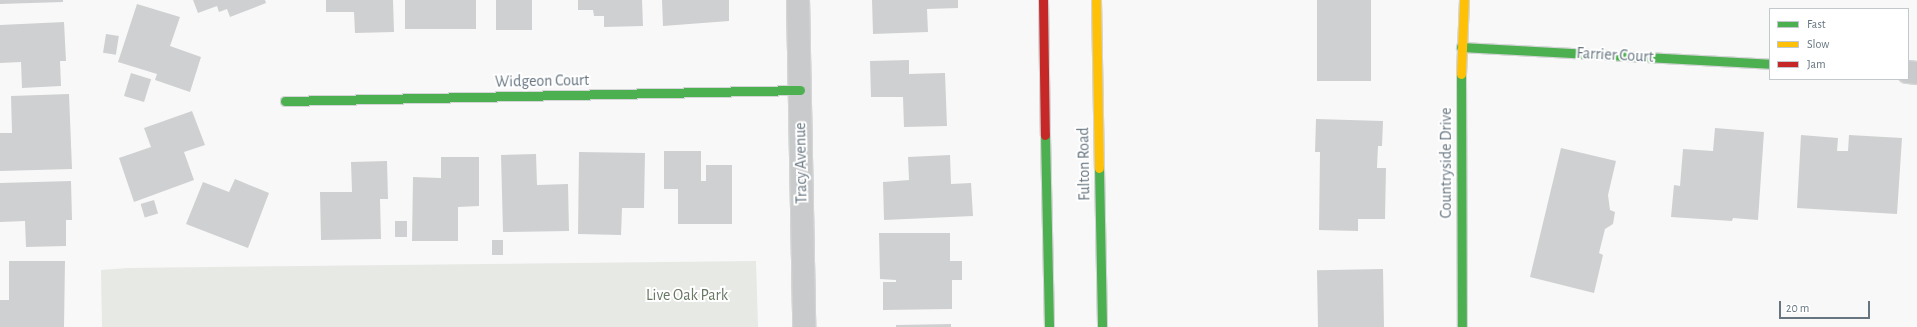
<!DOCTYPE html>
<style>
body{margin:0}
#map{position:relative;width:1917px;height:327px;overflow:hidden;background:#f8f8f8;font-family:"Alegreya Sans",sans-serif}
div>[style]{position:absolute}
.green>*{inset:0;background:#e7e9e5}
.building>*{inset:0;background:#cfd0d1;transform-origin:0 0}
.roads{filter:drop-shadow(1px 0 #d4d5d6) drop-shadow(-1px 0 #d4d5d6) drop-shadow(0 1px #d4d5d6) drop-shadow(0 -1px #d4d5d6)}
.street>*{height:22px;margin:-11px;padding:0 11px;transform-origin:11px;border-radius:11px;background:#c9cacb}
.fast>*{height:9px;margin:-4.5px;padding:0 4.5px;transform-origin:4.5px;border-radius:4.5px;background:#4caf50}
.slow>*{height:9px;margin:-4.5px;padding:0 4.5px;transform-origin:4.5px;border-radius:4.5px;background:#ffc107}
.jam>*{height:9px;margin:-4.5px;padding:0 4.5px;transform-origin:4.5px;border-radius:4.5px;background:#c62828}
span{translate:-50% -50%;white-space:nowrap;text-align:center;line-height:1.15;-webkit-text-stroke:4px #fff;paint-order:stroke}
.street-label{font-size:16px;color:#667580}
.park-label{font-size:16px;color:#687864}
.legend{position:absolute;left:1769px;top:8px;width:140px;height:72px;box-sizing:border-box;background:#fff;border:1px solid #c2c8cc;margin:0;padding:5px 7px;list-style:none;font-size:12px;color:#667580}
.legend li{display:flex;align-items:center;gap:8px;height:20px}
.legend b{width:20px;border:1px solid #c2c8cc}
.scale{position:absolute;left:1779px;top:301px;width:91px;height:18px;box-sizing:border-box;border:2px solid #667580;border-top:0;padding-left:5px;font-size:12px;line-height:14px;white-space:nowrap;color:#667580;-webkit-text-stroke:3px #fff;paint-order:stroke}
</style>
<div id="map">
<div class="green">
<i style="clip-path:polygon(756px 261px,758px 327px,102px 327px,101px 270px,128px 268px)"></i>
</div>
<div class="building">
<i style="clip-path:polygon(0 0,63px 0,63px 2px,0 4px)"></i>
<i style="clip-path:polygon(193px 0,265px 0,266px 3px,230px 17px,227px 9px,219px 12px,217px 6px,198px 13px)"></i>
<i style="clip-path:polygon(326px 0,393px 0,394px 32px,355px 33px,354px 12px,326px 12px)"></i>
<i style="left:405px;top:0;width:71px;height:29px"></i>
<i style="left:496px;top:0;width:36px;height:30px"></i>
<i style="clip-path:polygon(578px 0,642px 0,643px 26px,604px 27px,604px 16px,594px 16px,593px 10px,578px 10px)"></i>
<i style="clip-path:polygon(662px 0,729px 0,729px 21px,663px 26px)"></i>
<i style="clip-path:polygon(872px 0,958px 0,958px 8px,927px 9px,928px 32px,873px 34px)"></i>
<i style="left:1317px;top:0;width:54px;height:81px"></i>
<i style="clip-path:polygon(137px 4px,180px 17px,170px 46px,201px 57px,190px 92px,155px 80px,157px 74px,118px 62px)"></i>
<i style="clip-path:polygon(64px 22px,66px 61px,60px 61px,61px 86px,22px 88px,21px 62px,0 63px,0 25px)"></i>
<i style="left:106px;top:34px;width:13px;height:19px;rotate:9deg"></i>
<i style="clip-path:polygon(909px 60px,909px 74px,945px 73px,947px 126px,904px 127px,903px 97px,871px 97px,870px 61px)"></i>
<i style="left:131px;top:73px;width:21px;height:24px;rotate:17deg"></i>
<i style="clip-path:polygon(69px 94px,72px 169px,0 171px,0 133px,12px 133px,11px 96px)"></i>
<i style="clip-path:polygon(192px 111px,205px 145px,184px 152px,194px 180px,134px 202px,119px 158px,151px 147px,144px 128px)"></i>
<i style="clip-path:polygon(1316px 119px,1383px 121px,1382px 146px,1378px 146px,1377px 168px,1386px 168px,1385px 219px,1358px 219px,1358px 231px,1319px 230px,1320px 152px,1315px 152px)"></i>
<i style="clip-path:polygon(1715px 128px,1764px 132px,1758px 220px,1733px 218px,1732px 221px,1671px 217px,1674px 185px,1680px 186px,1683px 149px,1713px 151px)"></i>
<i style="clip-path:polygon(1801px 135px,1838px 138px,1837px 151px,1848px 151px,1849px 135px,1902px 138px,1897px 214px,1797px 208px)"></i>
<i style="clip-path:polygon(1561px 148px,1616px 161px,1608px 195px,1610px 210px,1615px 212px,1613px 224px,1605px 229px,1599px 253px,1603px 255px,1594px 293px,1530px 277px)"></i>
<i style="clip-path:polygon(664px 151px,701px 151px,701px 181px,706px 181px,706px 165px,732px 165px,732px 224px,678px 224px,678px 189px,664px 189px)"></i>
<i style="clip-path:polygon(579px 152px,645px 153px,644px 208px,622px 208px,621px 235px,578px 234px)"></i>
<i style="clip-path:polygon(536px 154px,537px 185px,568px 184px,569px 231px,503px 232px,501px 155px)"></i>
<i style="clip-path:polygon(950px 155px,951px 184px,971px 183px,973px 216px,884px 220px,883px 182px,909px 180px,908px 157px)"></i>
<i style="clip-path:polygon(441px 157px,479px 157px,479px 206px,458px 207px,458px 241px,412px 241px,413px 177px,441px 178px)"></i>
<i style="clip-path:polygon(387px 161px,388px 199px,380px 199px,381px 239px,321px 240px,320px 192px,352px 192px,351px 162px)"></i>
<i style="clip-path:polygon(235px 179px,269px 193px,248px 248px,186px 224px,203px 182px,229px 192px)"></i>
<i style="clip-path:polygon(71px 181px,72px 220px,66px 220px,66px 246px,26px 247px,25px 221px,0 222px,0 183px)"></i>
<i style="left:154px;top:200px;width:14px;height:14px;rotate:73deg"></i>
<i style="left:395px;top:221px;width:12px;height:16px"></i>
<i style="clip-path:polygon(879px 233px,950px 233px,950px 261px,962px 261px,962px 280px,952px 280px,952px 309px,883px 310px,883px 282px,896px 282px,896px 280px,880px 279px)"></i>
<i style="left:492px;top:240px;width:11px;height:15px"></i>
<i style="clip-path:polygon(9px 261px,65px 261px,64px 327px,0 327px,0 300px,9px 300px)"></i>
<i style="left:1383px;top:269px;width:58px;height:66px;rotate:89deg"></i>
<i style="clip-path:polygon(951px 324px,951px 327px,896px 327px,896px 325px)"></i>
</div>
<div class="roads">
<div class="street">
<i style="left:798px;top:0;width:327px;rotate:88.9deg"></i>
<i style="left:1908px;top:72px;width:9px;rotate:6deg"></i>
</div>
<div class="fast">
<i style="left:1461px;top:47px;width:309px;rotate:3.1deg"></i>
<i style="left:1461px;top:74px;width:253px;rotate:89.8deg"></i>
<i style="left:285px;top:101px;width:515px;rotate:-1.22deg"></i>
<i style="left:1045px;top:135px;width:192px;rotate:88.8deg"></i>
<i style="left:1099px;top:168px;width:159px;rotate:88.9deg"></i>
</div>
<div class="slow">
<i style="left:1096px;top:0;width:168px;rotate:89deg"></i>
<i style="left:1461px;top:74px;width:74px;rotate:-87.7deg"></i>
</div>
<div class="jam">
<i style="left:1043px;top:0;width:135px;rotate:89.2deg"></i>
</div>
</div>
<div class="street-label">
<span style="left:1615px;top:55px;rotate:3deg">Farrier Court</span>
<span style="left:542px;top:81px;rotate:-1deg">Widgeon Court</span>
<span style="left:801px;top:163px;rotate:-91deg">Tracy Avenue</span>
<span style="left:1446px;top:163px;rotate:-90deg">Countryside Drive</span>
<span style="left:1084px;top:164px;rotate:-91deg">Fulton Road</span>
</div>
<div class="park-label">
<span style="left:687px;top:295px">Live Oak Park</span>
</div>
<ul class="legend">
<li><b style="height:5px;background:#4caf50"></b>Fast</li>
<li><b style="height:5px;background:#ffc107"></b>Slow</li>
<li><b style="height:5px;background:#c62828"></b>Jam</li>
</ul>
<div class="scale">20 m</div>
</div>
